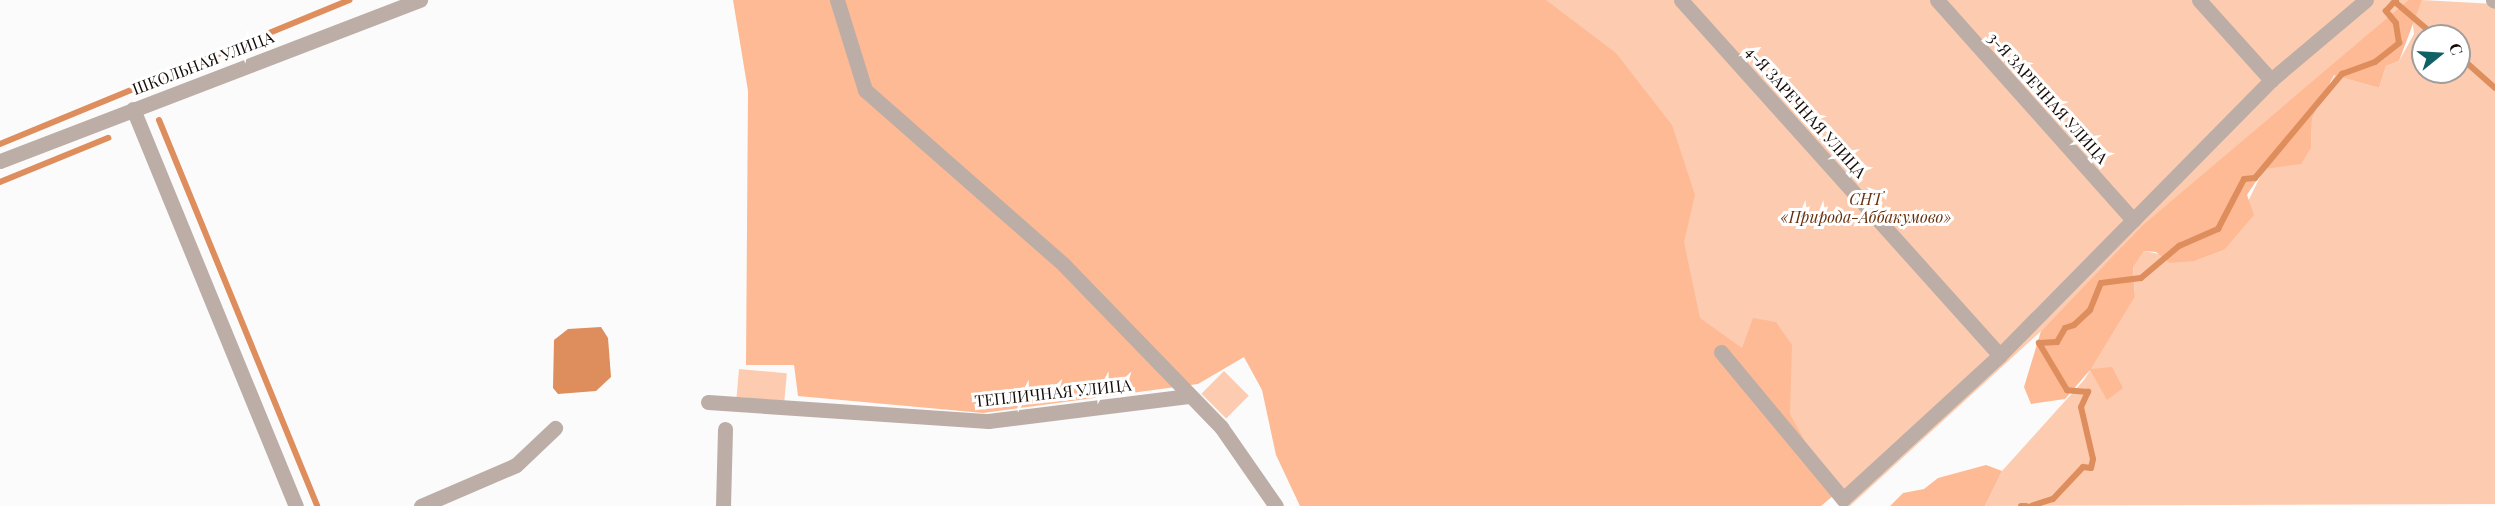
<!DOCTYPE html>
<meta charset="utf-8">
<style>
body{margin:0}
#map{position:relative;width:2495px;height:506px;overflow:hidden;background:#fbfbfb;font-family:"Playfair Display",serif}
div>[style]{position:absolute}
.green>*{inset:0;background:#fdccb0;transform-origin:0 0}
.forest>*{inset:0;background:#feba94}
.water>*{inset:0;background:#de8d5d}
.stream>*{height:6px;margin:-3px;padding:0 3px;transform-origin:3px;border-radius:3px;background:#de8d5d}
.street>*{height:15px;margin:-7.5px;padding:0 7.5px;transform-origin:7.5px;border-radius:7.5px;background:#bcaea6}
span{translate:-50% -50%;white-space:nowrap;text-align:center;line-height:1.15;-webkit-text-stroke:6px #fff;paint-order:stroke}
.street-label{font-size:16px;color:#150b06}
.park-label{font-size:16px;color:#66310d;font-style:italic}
.north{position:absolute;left:2411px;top:24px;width:60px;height:60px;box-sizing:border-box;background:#fff;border:2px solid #a19d9b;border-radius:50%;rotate:72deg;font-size:16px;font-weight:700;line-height:24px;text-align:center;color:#150b06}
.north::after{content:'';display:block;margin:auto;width:21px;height:27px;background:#106166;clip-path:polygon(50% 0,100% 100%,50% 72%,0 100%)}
</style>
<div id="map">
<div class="green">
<i style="clip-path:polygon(1478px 0,2408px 0,2144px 225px,2041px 331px,1850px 506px,1841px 506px,1630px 250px)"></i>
<i style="clip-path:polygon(evenodd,2422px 0,2495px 4px,2495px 504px,1985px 506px,2002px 471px,2084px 380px,2135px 297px,2133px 266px,2144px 251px,2195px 261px,2224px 250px,2264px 169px,2311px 148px,2312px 119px,2335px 75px,2379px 88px,2386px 66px,2399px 61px,2414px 34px,2412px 16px,2422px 0,2423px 36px,2459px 36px,2459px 72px,2423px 72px,2423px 36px)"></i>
<i style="left:739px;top:369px;width:48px;height:28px;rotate:5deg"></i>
<i style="left:1224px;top:371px;width:35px;height:32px;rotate:45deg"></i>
</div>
<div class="forest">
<i style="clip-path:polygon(733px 0,1546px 0,1616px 53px,1672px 125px,1695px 195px,1684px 242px,1700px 318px,1742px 348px,1753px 318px,1776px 322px,1792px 345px,1790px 414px,1834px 495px,1821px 506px,1300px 506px,1276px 455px,1262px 390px,1244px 357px,1198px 384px,983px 413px,798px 396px,794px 365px,746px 365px,748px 91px)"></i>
<i style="clip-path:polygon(2408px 0,2422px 0,2399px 61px,2386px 66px,2379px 88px,2334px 75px,2312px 119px,2311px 148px,2301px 164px,2264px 169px,2247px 195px,2254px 215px,2224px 250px,2195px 261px,2170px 263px,2156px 252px,2144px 251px,2133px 267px,2135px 297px,2091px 369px,2112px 367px,2123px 388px,2107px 400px,2090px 370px,2065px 399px,2031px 404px,2024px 387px,2041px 331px,2143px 225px)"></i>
<i style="clip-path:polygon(1986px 465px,2002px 471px,1985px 506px,1890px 506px,1903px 493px,1924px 489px,1938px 478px)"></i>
</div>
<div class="water">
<i style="clip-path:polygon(601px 327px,608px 338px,611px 377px,596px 391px,558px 394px,553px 388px,554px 340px,568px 329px)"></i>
</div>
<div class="stream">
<i style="left:2395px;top:2px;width:52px;rotate:40.4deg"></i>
<i style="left:2459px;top:56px;width:48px;rotate:41.6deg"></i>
<i style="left:159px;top:120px;width:417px;rotate:67.7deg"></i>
<i style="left:0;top:144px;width:378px;rotate:-22.4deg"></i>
<i style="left:0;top:182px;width:117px;rotate:-22.2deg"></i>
<i style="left:2021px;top:506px;width:5px"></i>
<i style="left:2031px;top:506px;width:23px;rotate:-18deg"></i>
<i style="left:2053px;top:499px;width:44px;rotate:-46.8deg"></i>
<i style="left:2083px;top:467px;width:8px;rotate:7deg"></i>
<i style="left:2091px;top:468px;width:9px;rotate:-77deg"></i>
<i style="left:2093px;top:459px;width:53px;rotate:-103deg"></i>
<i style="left:2081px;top:407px;width:17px;rotate:-65deg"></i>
<i style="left:2088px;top:392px;width:21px;rotate:-175deg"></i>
<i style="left:2067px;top:390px;width:55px;rotate:-120.8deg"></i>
<i style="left:2039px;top:343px;width:18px;rotate:-3deg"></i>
<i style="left:2057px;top:342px;width:16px;rotate:-60deg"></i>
<i style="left:2065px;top:328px;width:9px;rotate:-18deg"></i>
<i style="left:2074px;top:325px;width:22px;rotate:-43deg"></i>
<i style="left:2090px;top:310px;width:29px;rotate:-68deg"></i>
<i style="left:2101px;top:283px;width:40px;rotate:-7.1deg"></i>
<i style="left:2141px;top:278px;width:50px;rotate:-40.1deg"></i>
<i style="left:2179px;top:246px;width:43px;rotate:-23.6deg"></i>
<i style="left:2218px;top:229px;width:56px;rotate:-62.5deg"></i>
<i style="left:2244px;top:179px;width:11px;rotate:-5deg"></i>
<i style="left:2255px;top:178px;width:136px;rotate:-50.1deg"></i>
<i style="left:2342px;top:74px;width:35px;rotate:-20deg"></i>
<i style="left:2375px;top:62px;width:31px;rotate:-38deg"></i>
<i style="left:2399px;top:43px;width:20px;rotate:-99deg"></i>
<i style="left:2396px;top:23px;width:16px;rotate:-130deg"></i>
<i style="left:2386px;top:11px;width:15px;rotate:-48deg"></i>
</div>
<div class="street">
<i style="left:837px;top:0;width:94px;rotate:72.7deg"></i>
<i style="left:865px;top:90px;width:265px;rotate:41.3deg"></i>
<i style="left:1064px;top:265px;width:226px;rotate:45.9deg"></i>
<i style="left:1221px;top:427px;width:96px;rotate:55.2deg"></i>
<i style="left:1681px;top:0;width:477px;rotate:48.1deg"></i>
<i style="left:1937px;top:0;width:295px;rotate:48.3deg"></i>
<i style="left:2199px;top:0;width:108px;rotate:48deg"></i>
<i style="left:2493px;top:0;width:2px;rotate:27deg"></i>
<i style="left:133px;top:109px;width:429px;rotate:67.7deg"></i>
<i style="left:0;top:161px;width:450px;rotate:-21deg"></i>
<i style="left:1721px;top:352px;width:191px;rotate:50.3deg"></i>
<i style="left:1843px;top:499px;width:213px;rotate:-42.5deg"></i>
<i style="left:2000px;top:355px;width:386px;rotate:-45.4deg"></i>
<i style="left:2271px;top:80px;width:124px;rotate:-40.1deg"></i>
<i style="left:708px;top:402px;width:281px;rotate:3.9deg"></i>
<i style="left:988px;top:421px;width:202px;rotate:-7.1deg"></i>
<i style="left:421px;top:506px;width:103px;rotate:-23.3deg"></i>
<i style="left:516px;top:465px;width:54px;rotate:-43.5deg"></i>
<i style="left:723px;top:506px;width:77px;rotate:-88.5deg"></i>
</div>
<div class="street-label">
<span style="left:203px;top:63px;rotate:-21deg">ШКОЛЬНАЯ УЛИЦА</span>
<span style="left:2048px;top:98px;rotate:48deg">3-Я ЗАРЕЧНАЯ УЛИЦА</span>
<span style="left:1806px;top:112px;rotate:48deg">4-Я ЗАРЕЧНАЯ УЛИЦА</span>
<span style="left:1053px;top:393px;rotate:-6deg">ТЕПЛИЧНАЯ УЛИЦА</span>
</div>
<div class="park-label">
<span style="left:1866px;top:208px">СНТ<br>«Природа-Аббакумово»</span>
</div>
<div class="north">С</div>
</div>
